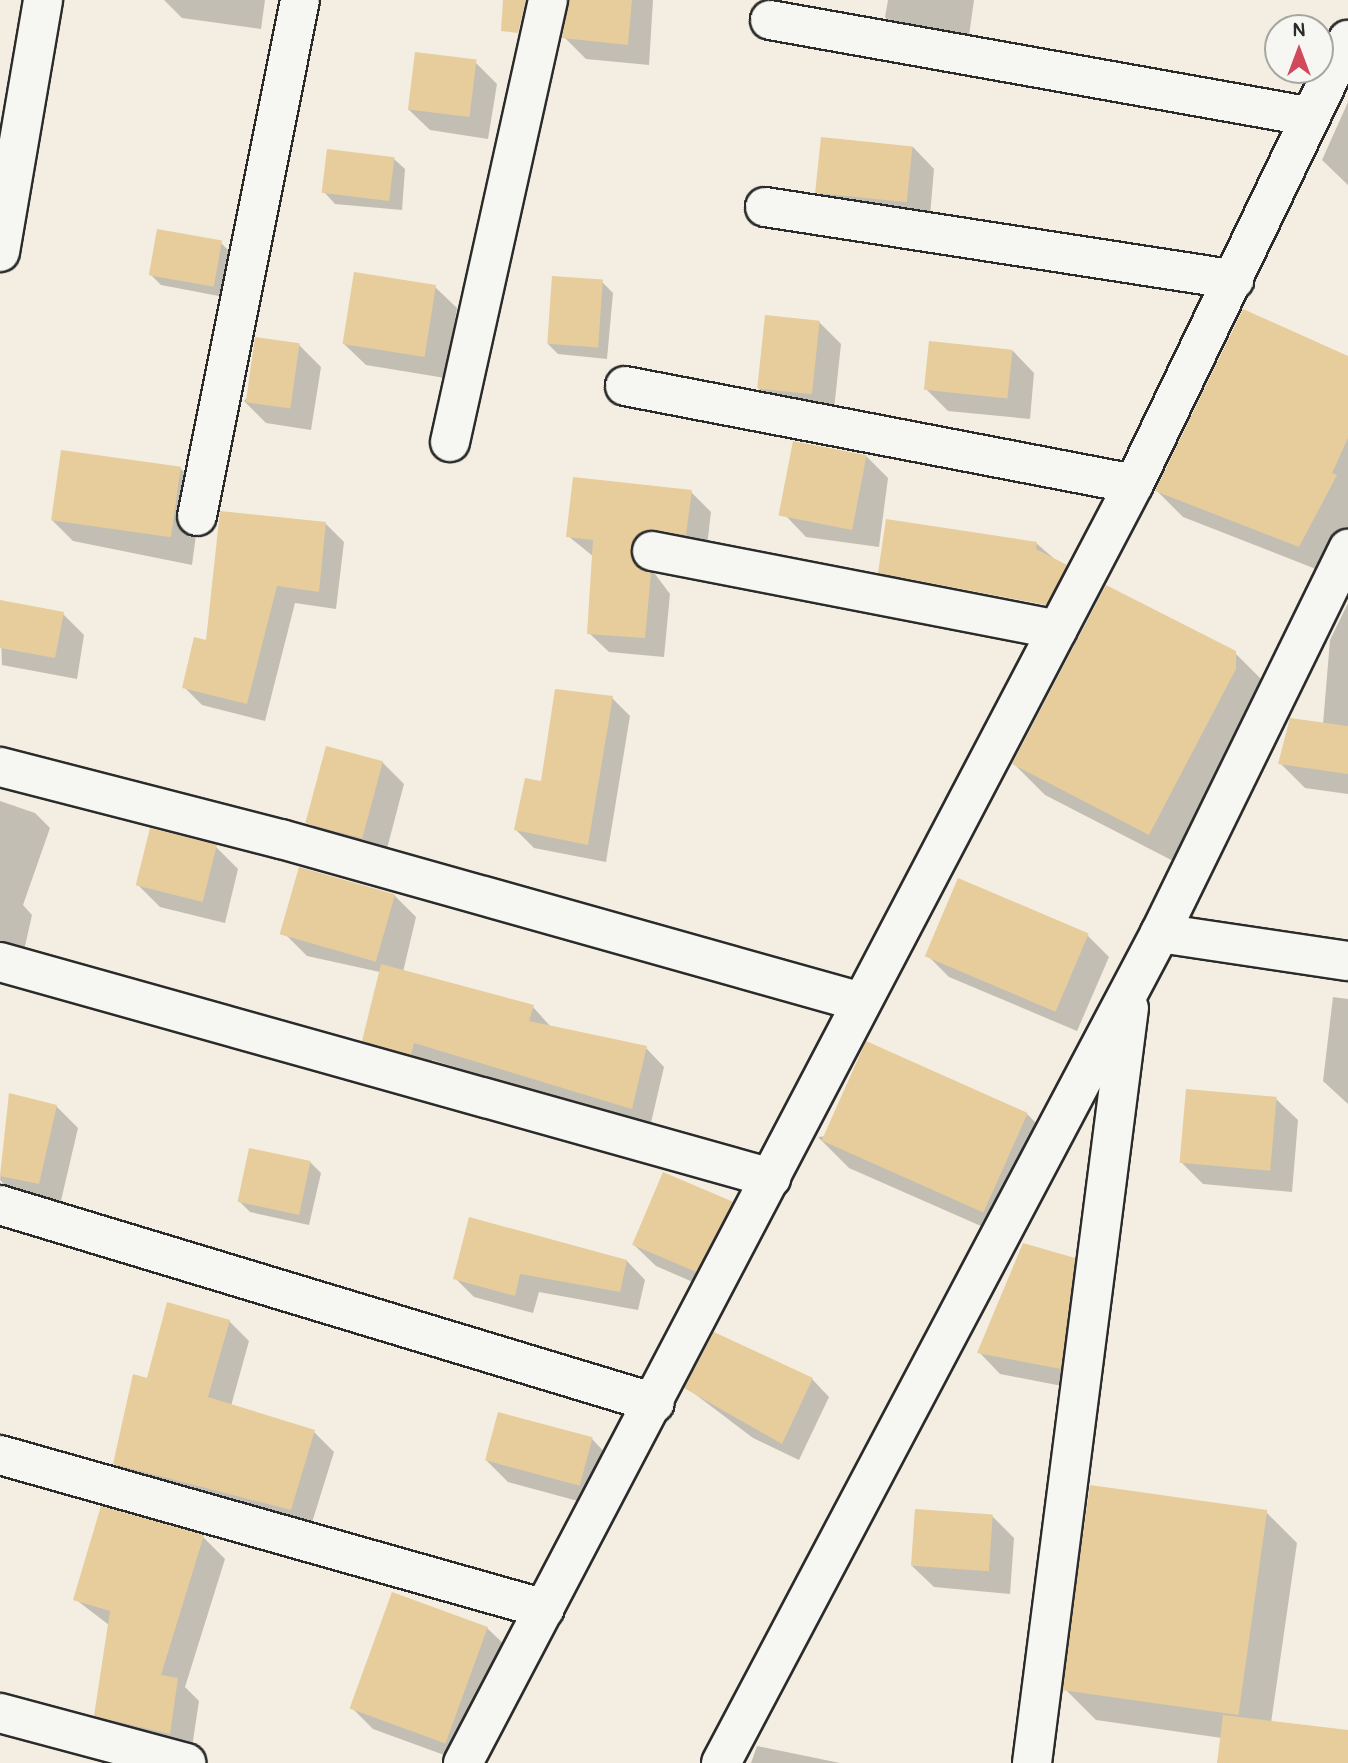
<!DOCTYPE html>
<style>
body{margin:0}
#map{position:relative;width:1348px;height:1763px;overflow:hidden;background:#f3eee1;font-family:Pangolin,sans-serif}
div>[style]{position:absolute}
.shadow>*{inset:0;background:#0003}
.building>*{inset:0;background:#e7cc9c;transform-origin:0 0}
.roads{filter:drop-shadow(2px 0 #2b2b2b) drop-shadow(-2px 0 #2b2b2b) drop-shadow(0 2px #2b2b2b) drop-shadow(0 -2px #2b2b2b)}
.street>*{height:38px;margin:-19px;padding:0 19px;transform-origin:19px;border-radius:19px;background:#f6f6f2}
span{translate:-50% -50%;white-space:nowrap;text-align:center;line-height:1.15;-webkit-text-stroke:7px #f6f6f2;paint-order:stroke}
.north{position:absolute;left:1264px;top:14px;width:70px;height:70px;box-sizing:border-box;background:#f6f6f2;border:2px solid #a5a5a2;border-radius:50%;rotate:0deg;font-size:19px;font-weight:700;line-height:28px;text-align:center;color:#2b2b2b}
.north::after{content:'';display:block;margin:auto;width:24px;height:32px;background:#d1495b;clip-path:polygon(50% 0,100% 100%,50% 72%,0 100%)}
</style>
<div id="map">
<div class="shadow">
<i style="clip-path:polygon(164px 0,265px 0,261px 29px,182px 18px)"></i>
<i style="clip-path:polygon(570px 0,653px 0,649px 65px,586px 59px,564px 37px)"></i>
<i style="clip-path:polygon(888px 0,974px 0,967px 50px,907px 39px,885px 17px)"></i>
<i style="clip-path:polygon(475px 62px,497px 84px,488px 139px,430px 130px,408px 109px)"></i>
<i style="clip-path:polygon(1348px 102px,1348px 185px,1322px 160px)"></i>
<i style="clip-path:polygon(913px 147px,934px 169px,929px 228px,839px 214px,818px 192px)"></i>
<i style="clip-path:polygon(394px 159px,405px 169px,402px 210px,335px 204px,325px 193px)"></i>
<i style="clip-path:polygon(221px 243px,232px 254px,224px 297px,161px 285px,150px 274px)"></i>
<i style="clip-path:polygon(602px 282px,613px 293px,607px 359px,558px 354px,548px 344px)"></i>
<i style="clip-path:polygon(435px 287px,457px 308px,445px 378px,366px 365px,344px 344px)"></i>
<i style="clip-path:polygon(819px 322px,841px 344px,833px 419px,781px 410px,759px 389px)"></i>
<i style="clip-path:polygon(299px 345px,321px 367px,311px 430px,266px 423px,244px 401px)"></i>
<i style="clip-path:polygon(1013px 351px,1034px 373px,1030px 419px,948px 411px,926px 389px)"></i>
<i style="clip-path:polygon(1348px 358px,1348px 539px,1326px 573px,1183px 517px,1157px 491px)"></i>
<i style="clip-path:polygon(866px 456px,888px 478px,879px 547px,806px 537px,785px 515px)"></i>
<i style="clip-path:polygon(180px 468px,202px 490px,192px 565px,73px 541px,52px 520px)"></i>
<i style="clip-path:polygon(691px 492px,711px 512px,706px 554px,649px 566px,670px 594px,664px 657px,609px 652px,589px 633px,594px 557px,568px 536px)"></i>
<i style="clip-path:polygon(326px 524px,344px 542px,336px 609px,295px 603px,265px 721px,202px 705px,184px 687px,207px 642px)"></i>
<i style="clip-path:polygon(evenodd,1036px 543px,1088px 588px,1067px 626px,901px 594px,879px 572px,1036px 543px,901px 576px,1054px 605px,1054px 609px,901px 579px,901px 576px)"></i>
<i style="clip-path:polygon(0 602px,63px 614px,84px 635px,77px 679px,2px 665px)"></i>
<i style="clip-path:polygon(1348px 603px,1348px 794px,1305px 788px,1280px 763px,1323px 724px,1330px 640px)"></i>
<i style="clip-path:polygon(1235px 653px,1266px 684px,1181px 865px,1045px 795px,1014px 764px)"></i>
<i style="clip-path:polygon(612px 698px,630px 716px,606px 862px,534px 848px,516px 830px)"></i>
<i style="clip-path:polygon(382px 762px,404px 784px,384px 860px,332px 845px,310px 823px)"></i>
<i style="clip-path:polygon(0 801px,35px 813px,50px 828px,23px 905px,32px 915px,23px 955px,0 950px)"></i>
<i style="clip-path:polygon(216px 847px,238px 869px,225px 923px,160px 907px,138px 885px)"></i>
<i style="clip-path:polygon(394px 895px,416px 917px,403px 972px,533px 1007px,551px 1027px,646px 1048px,664px 1067px,650px 1127px,432px 1060px,430px 1072px,383px 1059px,364px 1040px,380px 972px,307px 956px,285px 934px)"></i>
<i style="clip-path:polygon(1088px 936px,1109px 957px,1077px 1031px,949px 977px,927px 955px)"></i>
<i style="clip-path:polygon(1333px 997px,1348px 999px,1348px 1104px,1323px 1081px)"></i>
<i style="clip-path:polygon(11px 1095px,56px 1106px,78px 1128px,60px 1205px,15px 1195px,0 1180px)"></i>
<i style="clip-path:polygon(1276px 1099px,1298px 1120px,1292px 1192px,1203px 1184px,1181px 1162px)"></i>
<i style="clip-path:polygon(1027px 1114px,1058px 1145px,1015px 1241px,849px 1168px,818px 1137px)"></i>
<i style="clip-path:polygon(310px 1162px,321px 1173px,309px 1225px,250px 1212px,239px 1201px)"></i>
<i style="clip-path:polygon(732px 1204px,753px 1225px,718px 1293px,656px 1266px,634px 1245px)"></i>
<i style="clip-path:polygon(1074px 1260px,1096px 1281px,1082px 1390px,1000px 1374px,979px 1352px)"></i>
<i style="clip-path:polygon(627px 1261px,645px 1280px,638px 1310px,539px 1292px,533px 1313px,474px 1297px,455px 1278px)"></i>
<i style="clip-path:polygon(229px 1321px,249px 1341px,231px 1406px,314px 1432px,334px 1452px,310px 1529px,135px 1483px,115px 1464px,148px 1380px)"></i>
<i style="clip-path:polygon(812px 1379px,829px 1397px,799px 1460px,753px 1438px,687px 1388px)"></i>
<i style="clip-path:polygon(592px 1439px,613px 1461px,600px 1507px,508px 1482px,486px 1460px)"></i>
<i style="clip-path:polygon(1266px 1512px,1297px 1543px,1271px 1723px,1348px 1732px,1348px 1763px,1219px 1763px,1222px 1738px,1096px 1720px,1065px 1689px)"></i>
<i style="clip-path:polygon(992px 1516px,1014px 1538px,1010px 1594px,934px 1587px,912px 1566px)"></i>
<i style="clip-path:polygon(203px 1537px,225px 1559px,185px 1687px,199px 1701px,191px 1754px,118px 1737px,96px 1715px,109px 1625px,75px 1599px)"></i>
<i style="clip-path:polygon(487px 1628px,509px 1649px,466px 1763px,373px 1729px,351px 1707px)"></i>
<i style="clip-path:polygon(757px 1746px,840px 1763px,751px 1763px)"></i>
</div>
<div class="building">
<i style="clip-path:polygon(503px 0,526px 0,518px 33px,501px 31px)"></i>
<i style="clip-path:polygon(569px 0,632px 0,628px 45px,562px 38px)"></i>
<i style="left:415px;top:52px;width:62px;height:58px;rotate:7deg"></i>
<i style="left:821px;top:137px;width:92px;height:56px;rotate:6deg"></i>
<i style="left:327px;top:149px;width:68px;height:44px;rotate:7deg"></i>
<i style="left:157px;top:229px;width:66px;height:47px;rotate:10deg"></i>
<i style="left:354px;top:272px;width:83px;height:73px;rotate:9deg"></i>
<i style="left:552px;top:276px;width:51px;height:68px;rotate:4deg"></i>
<i style="clip-path:polygon(1243px 309px,1348px 356px,1348px 438px,1332px 473px,1337px 475px,1299px 547px,1155px 491px)"></i>
<i style="left:765px;top:315px;width:55px;height:74px;rotate:6deg"></i>
<i style="left:255px;top:337px;width:45px;height:66px;rotate:8deg"></i>
<i style="left:929px;top:341px;width:84px;height:49px;rotate:6deg"></i>
<i style="left:793px;top:441px;width:75px;height:76px;rotate:11deg"></i>
<i style="left:61px;top:450px;width:121px;height:71px;rotate:8deg"></i>
<i style="clip-path:polygon(573px 477px,692px 490px,686px 535px,646px 530px,631px 546px,637px 567px,651px 573px,645px 638px,587px 634px,593px 540px,566px 537px)"></i>
<i style="clip-path:polygon(220px 511px,326px 522px,319px 592px,277px 586px,247px 704px,182px 688px,194px 637px,206px 640px)"></i>
<i style="clip-path:polygon(886px 519px,1037px 542px,1036px 549px,1067px 565px,1046px 605px,878px 573px)"></i>
<i style="clip-path:polygon(1106px 585px,1236px 651px,1236px 669px,1149px 835px,1012px 764px)"></i>
<i style="clip-path:polygon(0 600px,64px 612px,55px 658px,0 648px)"></i>
<i style="clip-path:polygon(555px 689px,613px 696px,588px 845px,514px 830px,525px 778px,541px 781px)"></i>
<i style="clip-path:polygon(1290px 718px,1348px 726px,1348px 774px,1278px 764px)"></i>
<i style="left:326px;top:746px;width:59px;height:80px;rotate:15deg"></i>
<i style="left:150px;top:828px;width:69px;height:59px;rotate:14deg"></i>
<i style="left:299px;top:867px;width:100px;height:70px;rotate:16deg"></i>
<i style="left:958px;top:878px;width:142px;height:85px;rotate:23deg"></i>
<i style="clip-path:polygon(381px 964px,534px 1005px,529px 1021px,647px 1046px,632px 1109px,414px 1043px,411px 1055px,362px 1041px)"></i>
<i style="left:866px;top:1041px;width:177px;height:109px;rotate:24deg"></i>
<i style="left:1186px;top:1089px;width:91px;height:74px;rotate:5deg"></i>
<i style="clip-path:polygon(9px 1093px,57px 1105px,39px 1184px,0 1176px)"></i>
<i style="left:249px;top:1148px;width:63px;height:55px;rotate:12deg"></i>
<i style="left:663px;top:1172px;width:76px;height:79px;rotate:23deg"></i>
<i style="clip-path:polygon(469px 1217px,627px 1260px,620px 1292px,520px 1274px,515px 1296px,453px 1279px)"></i>
<i style="clip-path:polygon(1023px 1243px,1075px 1258px,1061px 1369px,977px 1353px)"></i>
<i style="clip-path:polygon(167px 1302px,230px 1320px,208px 1397px,315px 1430px,291px 1510px,113px 1464px,133px 1374px,147px 1378px)"></i>
<i style="clip-path:polygon(714px 1332px,813px 1378px,782px 1444px,684px 1388px)"></i>
<i style="left:498px;top:1412px;width:98px;height:50px;rotate:15deg"></i>
<i style="left:1090px;top:1485px;width:179px;height:207px;rotate:8deg"></i>
<i style="clip-path:polygon(101px 1506px,204px 1535px,161px 1675px,178px 1678px,170px 1734px,94px 1716px,110px 1611px,73px 1600px)"></i>
<i style="left:915px;top:1509px;width:78px;height:57px;rotate:4deg"></i>
<i style="left:392px;top:1592px;width:102px;height:124px;rotate:20deg"></i>
<i style="clip-path:polygon(1223px 1715px,1348px 1730px,1348px 1763px,1217px 1763px)"></i>
</div>
<div class="roads">
<div class="street">
<i style="left:770px;top:20px;width:546px;rotate:10.14deg"></i>
<i style="left:765px;top:207px;width:475px;rotate:8.8deg"></i>
<i style="left:0;top:252px;width:256px;rotate:-80.3deg"></i>
<i style="left:625px;top:386px;width:518px;rotate:10.9deg"></i>
<i style="left:450px;top:442px;width:453px;rotate:-77.5deg"></i>
<i style="left:197px;top:516px;width:526px;rotate:-78.71deg"></i>
<i style="left:652px;top:551px;width:413px;rotate:11deg"></i>
<i style="left:0;top:767px;width:290px;rotate:14.4deg"></i>
<i style="left:281px;top:839px;width:602px;rotate:15.7deg"></i>
<i style="left:1160px;top:933px;width:190px;rotate:8.5deg"></i>
<i style="left:0;top:962px;width:801px;rotate:15.65deg"></i>
<i style="left:0;top:1205px;width:684px;rotate:16.82deg"></i>
<i style="left:0;top:1455px;width:566px;rotate:15.78deg"></i>
<i style="left:0;top:1713px;width:193px;rotate:15deg"></i>
<i style="left:463px;top:1763px;width:1444px;rotate:-62.32deg"></i>
<i style="left:1134px;top:484px;width:493px;rotate:-64.3deg"></i>
<i style="left:721px;top:1763px;width:939px;rotate:-62.12deg"></i>
<i style="left:1160px;top:933px;width:428px;rotate:-63.9deg"></i>
<i style="left:1032px;top:1763px;width:761px;rotate:-82.68deg"></i>
</div>
</div>
<div class="north">N</div>
</div>
